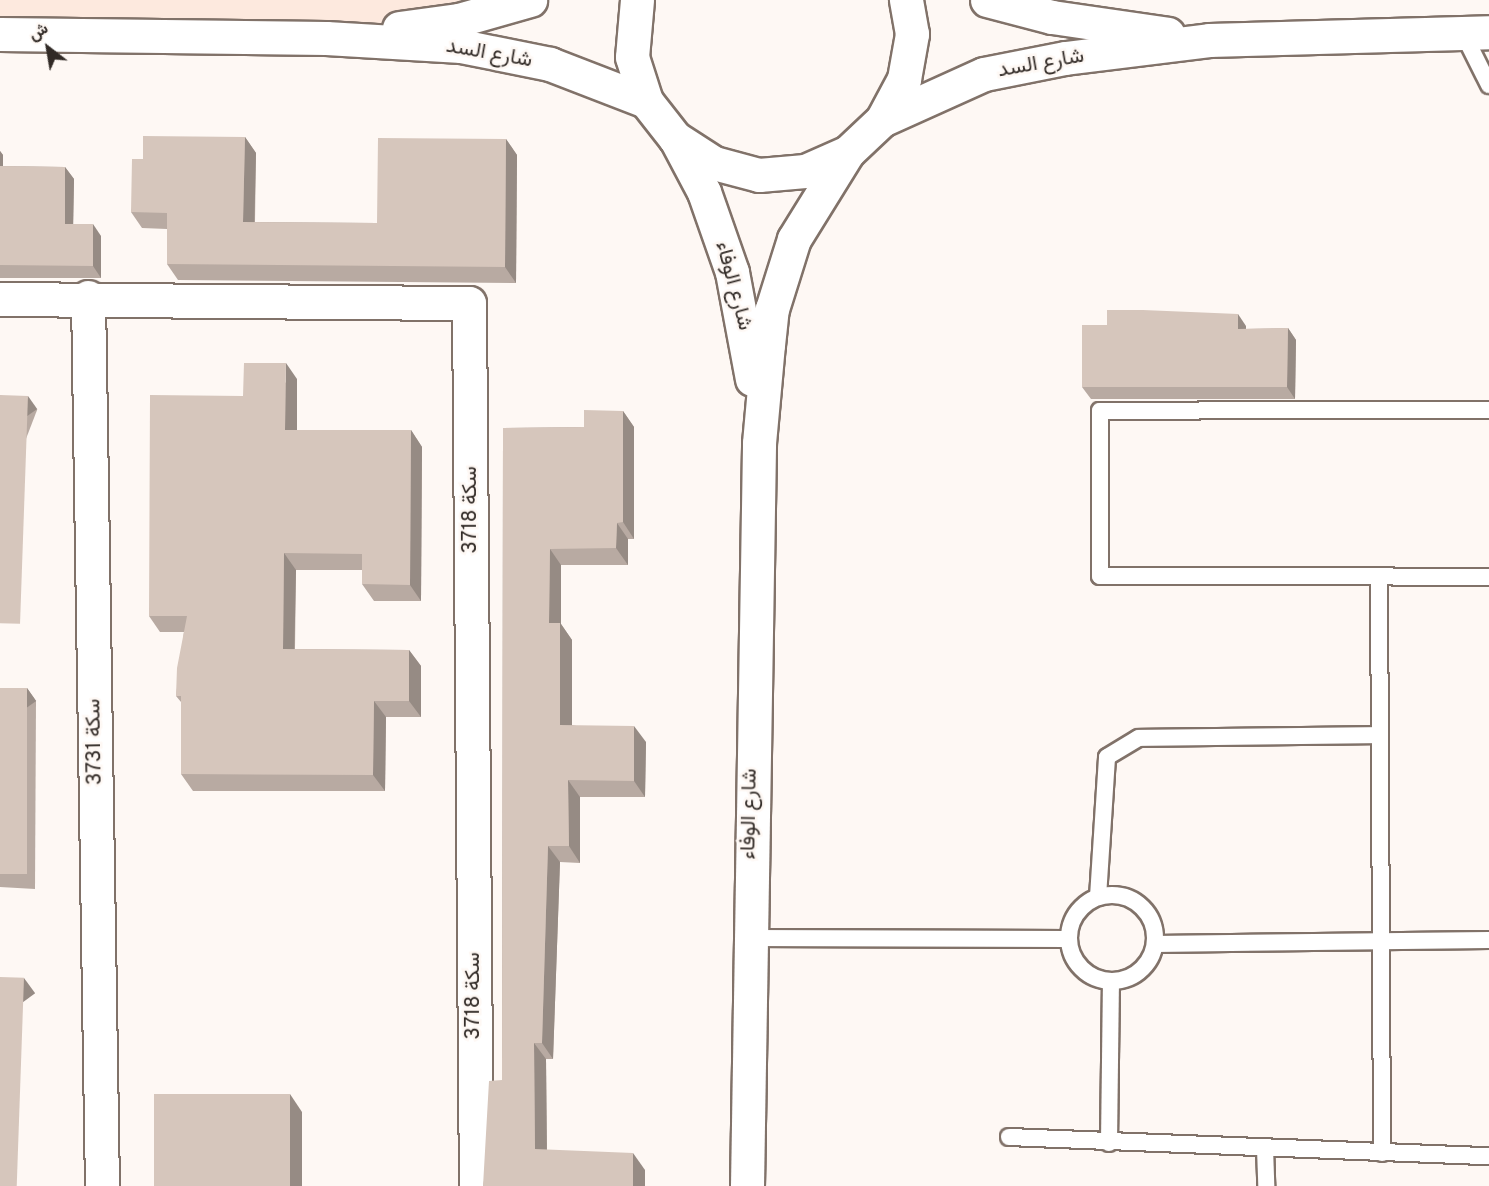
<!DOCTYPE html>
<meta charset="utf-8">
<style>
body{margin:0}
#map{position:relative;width:1489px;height:1186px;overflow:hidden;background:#fef8f4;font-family:Overpass,Vazirmatn,sans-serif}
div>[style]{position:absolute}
.built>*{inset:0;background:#fde9de}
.roads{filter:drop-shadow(2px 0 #817269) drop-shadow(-2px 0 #817269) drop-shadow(0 2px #817269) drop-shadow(0 -2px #817269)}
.service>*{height:16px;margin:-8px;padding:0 8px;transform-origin:8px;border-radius:8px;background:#fff}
.service>.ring{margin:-8px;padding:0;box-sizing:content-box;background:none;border:16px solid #fff;border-radius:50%}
.minor>*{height:33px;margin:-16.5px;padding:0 16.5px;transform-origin:16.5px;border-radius:16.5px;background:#fff}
.tertiary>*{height:33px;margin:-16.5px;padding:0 16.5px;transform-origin:16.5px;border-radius:16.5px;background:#fff}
.wall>*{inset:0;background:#b8aaa2;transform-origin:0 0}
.shaded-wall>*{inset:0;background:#968b84;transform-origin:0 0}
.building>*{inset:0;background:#d6c6bc;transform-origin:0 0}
span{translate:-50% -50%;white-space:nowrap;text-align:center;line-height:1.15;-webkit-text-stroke:5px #fef8f4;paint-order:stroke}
.street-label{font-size:21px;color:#312a26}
.north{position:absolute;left:18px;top:18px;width:60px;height:60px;-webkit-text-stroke:4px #fef8f4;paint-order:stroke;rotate:329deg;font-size:16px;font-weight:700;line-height:24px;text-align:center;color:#312a26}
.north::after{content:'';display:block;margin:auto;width:21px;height:27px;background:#312a26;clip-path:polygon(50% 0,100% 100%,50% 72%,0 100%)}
</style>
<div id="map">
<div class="built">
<i style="clip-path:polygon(0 0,530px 0,326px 38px,0 34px)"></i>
</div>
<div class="roads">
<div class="service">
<i style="left:1464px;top:35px;width:56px;rotate:63.4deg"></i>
<i style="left:1489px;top:410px;width:389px;rotate:179.9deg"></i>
<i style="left:1100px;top:411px;width:165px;rotate:90deg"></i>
<i style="left:1100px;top:576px;width:389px;rotate:0.1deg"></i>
<i style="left:1379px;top:577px;width:576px;rotate:89.7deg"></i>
<i class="ring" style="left:1069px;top:895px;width:70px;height:70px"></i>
<i style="left:1098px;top:897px;width:140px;rotate:-86.3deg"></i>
<i style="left:1107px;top:757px;width:37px;rotate:-31deg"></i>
<i style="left:1139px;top:738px;width:239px;rotate:-0.7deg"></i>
<i style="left:747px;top:938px;width:321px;rotate:0.2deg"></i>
<i style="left:1155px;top:944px;width:334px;rotate:-0.7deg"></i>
<i style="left:1009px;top:1137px;width:480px;rotate:2.3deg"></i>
<i style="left:1109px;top:1143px;width:161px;rotate:-89.3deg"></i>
<i style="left:1265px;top:1148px;width:38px;rotate:88deg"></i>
</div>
<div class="minor">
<i style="left:88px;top:297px;width:889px;rotate:89.1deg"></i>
<i style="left:0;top:299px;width:469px;rotate:0.5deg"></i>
<i style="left:469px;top:303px;width:883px;rotate:89.55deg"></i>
</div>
<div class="tertiary">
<i style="left:637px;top:0;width:57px;rotate:95deg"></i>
<i style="left:632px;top:57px;width:46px;rotate:72.3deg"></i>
<i style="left:646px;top:101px;width:47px;rotate:51.9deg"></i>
<i style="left:675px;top:138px;width:46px;rotate:32.7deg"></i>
<i style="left:714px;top:163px;width:47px;rotate:14.9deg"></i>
<i style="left:759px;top:175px;width:46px;rotate:-5deg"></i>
<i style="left:805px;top:171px;width:47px;rotate:-23.8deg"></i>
<i style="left:848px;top:152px;width:47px;rotate:-43.3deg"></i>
<i style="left:882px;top:120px;width:47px;rotate:-61.8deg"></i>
<i style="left:904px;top:79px;width:46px;rotate:-79.9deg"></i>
<i style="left:912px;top:34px;width:35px;rotate:-100deg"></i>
<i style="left:987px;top:0;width:67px;rotate:14.7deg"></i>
<i style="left:1052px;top:17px;width:117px;rotate:8.3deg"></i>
<i style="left:399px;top:28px;width:61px;rotate:-7.6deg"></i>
<i style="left:459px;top:20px;width:74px;rotate:-15.7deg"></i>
<i style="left:0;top:34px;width:326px;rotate:0.7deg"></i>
<i style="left:326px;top:38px;width:135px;rotate:3.4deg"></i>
<i style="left:461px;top:46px;width:91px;rotate:11.4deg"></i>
<i style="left:550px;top:64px;width:103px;rotate:21.1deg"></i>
<i style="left:882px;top:120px;width:112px;rotate:-24.3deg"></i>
<i style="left:984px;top:74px;width:83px;rotate:-11.2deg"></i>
<i style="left:1065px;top:58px;width:145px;rotate:-7.1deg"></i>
<i style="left:1209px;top:40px;width:280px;rotate:-1.6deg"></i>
<i style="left:677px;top:141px;width:58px;rotate:62.1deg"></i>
<i style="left:704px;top:192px;width:85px;rotate:70.7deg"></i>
<i style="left:732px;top:272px;width:109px;rotate:79.4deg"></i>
<i style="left:747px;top:1186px;width:743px;rotate:-89.07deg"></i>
<i style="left:759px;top:443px;width:98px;rotate:-84.8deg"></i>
<i style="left:768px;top:345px;width:36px;rotate:-84deg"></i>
<i style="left:772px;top:309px;width:73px;rotate:-72.6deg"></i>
<i style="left:794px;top:239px;width:102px;rotate:-58.2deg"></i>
</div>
</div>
<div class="wall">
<i style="clip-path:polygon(245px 137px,256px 153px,255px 222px,377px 223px,506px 139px,517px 155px,516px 283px,178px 280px,167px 264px,167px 229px,142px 228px,131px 212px,143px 159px)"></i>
<i style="clip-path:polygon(0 151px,3px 155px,3px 166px,65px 167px,74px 179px,73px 224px,101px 236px,101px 278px,0 278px)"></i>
<i style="clip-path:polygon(1246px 326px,1246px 329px,1288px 328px,1296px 340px,1295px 399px,1091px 399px,1082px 387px)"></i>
<i style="clip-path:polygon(297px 379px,297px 430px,411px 430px,422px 447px,421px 601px,374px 601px,362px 584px,362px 570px,296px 570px,295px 649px,409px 650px,421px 666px,421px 717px,386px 717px,385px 791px,193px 791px,181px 774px,181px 702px,176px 696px,184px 632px,160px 632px,149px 616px,243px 396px)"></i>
<i style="left:0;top:395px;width:40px;height:242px;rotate:21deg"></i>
<i style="clip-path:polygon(623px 411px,634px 427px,634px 539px,628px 539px,628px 565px,561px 565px,561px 624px,572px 640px,572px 725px,646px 742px,645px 797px,580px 797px,580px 863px,560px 862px,553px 1059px,546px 1059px,547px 1150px,645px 1170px,645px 1186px,483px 1186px,502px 1080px,503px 428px,584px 427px)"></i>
<i style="clip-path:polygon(0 688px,27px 688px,36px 701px,35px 889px,0 887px)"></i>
</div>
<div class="shaded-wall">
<i style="clip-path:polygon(245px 137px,256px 153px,254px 238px,243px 222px)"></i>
<i style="clip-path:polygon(506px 139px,517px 155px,516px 283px,505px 267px)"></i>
<i style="clip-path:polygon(0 151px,3px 155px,3px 178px,0 174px)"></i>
<i style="clip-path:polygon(65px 167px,74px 179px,73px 236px,65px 224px)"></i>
<i style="clip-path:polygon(93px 224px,101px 236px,101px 278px,93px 266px)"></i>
<i style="clip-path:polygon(1238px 314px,1246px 326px,1246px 341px,1238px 329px)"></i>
<i style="clip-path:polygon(1288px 328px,1296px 340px,1295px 399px,1287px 387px)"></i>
<i style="clip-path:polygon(286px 363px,297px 379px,297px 446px,285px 430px)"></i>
<i style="left:28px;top:396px;width:16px;height:227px;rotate:55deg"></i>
<i style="clip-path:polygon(623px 411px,634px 427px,634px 539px,623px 522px)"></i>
<i style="clip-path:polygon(411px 430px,422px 447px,421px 601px,410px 585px)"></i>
<i style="clip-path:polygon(617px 523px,628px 539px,628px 565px,616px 548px)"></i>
<i style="clip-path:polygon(550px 549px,561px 565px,561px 624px,572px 640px,572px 741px,560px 725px,549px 623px)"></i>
<i style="clip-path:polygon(284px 553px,296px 570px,294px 666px,283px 649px)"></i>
<i style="clip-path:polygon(409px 650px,421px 666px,421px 717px,409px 701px)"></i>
<i style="left:27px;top:688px;width:16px;height:188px;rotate:55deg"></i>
<i style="clip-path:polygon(374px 701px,386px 717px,385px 791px,373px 775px)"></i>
<i style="clip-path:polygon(634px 726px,646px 742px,645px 797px,634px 781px)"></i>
<i style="clip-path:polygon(568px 780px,580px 797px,580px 863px,569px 846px)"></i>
<i style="clip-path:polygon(548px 846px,560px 862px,553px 1059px,542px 1043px)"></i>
<i style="left:24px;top:978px;width:19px;height:208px;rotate:54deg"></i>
<i style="clip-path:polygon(534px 1043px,546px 1059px,547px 1166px,535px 1149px)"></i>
<i style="clip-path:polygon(290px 1094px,302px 1112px,302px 1186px,290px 1186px)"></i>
<i style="clip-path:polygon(633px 1153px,645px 1170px,645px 1186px,633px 1186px)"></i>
</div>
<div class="building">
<i style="clip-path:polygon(143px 136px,245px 137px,243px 222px,377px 223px,378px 138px,506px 139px,505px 267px,167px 264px,167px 213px,131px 212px,132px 159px,143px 159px)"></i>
<i style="clip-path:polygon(0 166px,65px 167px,65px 224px,93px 224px,93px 266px,0 265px)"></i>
<i style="clip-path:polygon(1107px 310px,1143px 310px,1238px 314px,1238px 329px,1288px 328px,1287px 387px,1082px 387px,1082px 325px,1107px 325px)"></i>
<i style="clip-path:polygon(244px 363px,286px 363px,285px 430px,411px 430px,410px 585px,362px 584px,362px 554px,284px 553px,283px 649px,409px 650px,409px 701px,374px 701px,373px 775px,181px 774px,181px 696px,176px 696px,177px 668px,187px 616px,149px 616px,150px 395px,243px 396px)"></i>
<i style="left:0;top:395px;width:28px;height:228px;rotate:2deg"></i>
<i style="clip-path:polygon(584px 410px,623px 411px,623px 522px,617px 523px,616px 548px,550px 549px,549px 623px,560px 623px,560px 725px,634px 726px,634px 781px,568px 780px,569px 846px,548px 846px,542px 1043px,534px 1043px,535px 1149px,633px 1153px,633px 1186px,483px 1186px,489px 1081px,502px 1080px,503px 428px,584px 427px)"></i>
<i style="left:0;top:688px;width:27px;height:186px"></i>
<i style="left:0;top:977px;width:24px;height:209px;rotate:2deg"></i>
<i style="left:154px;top:1094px;width:136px;height:92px"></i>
</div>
<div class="street-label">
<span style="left:489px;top:54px;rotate:10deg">شارع السد</span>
<span style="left:1041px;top:64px;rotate:-10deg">شارع السد</span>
<span style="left:733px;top:286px;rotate:75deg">شارع الوفاء</span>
<span style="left:471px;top:510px;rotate:-90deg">سكة 3718</span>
<span style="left:95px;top:742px;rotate:-91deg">سكة 3731</span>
<span style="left:750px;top:814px;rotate:-89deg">شارع الوفاء</span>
<span style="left:474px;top:996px;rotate:-90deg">سكة 3718</span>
</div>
<div class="north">ش</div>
</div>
